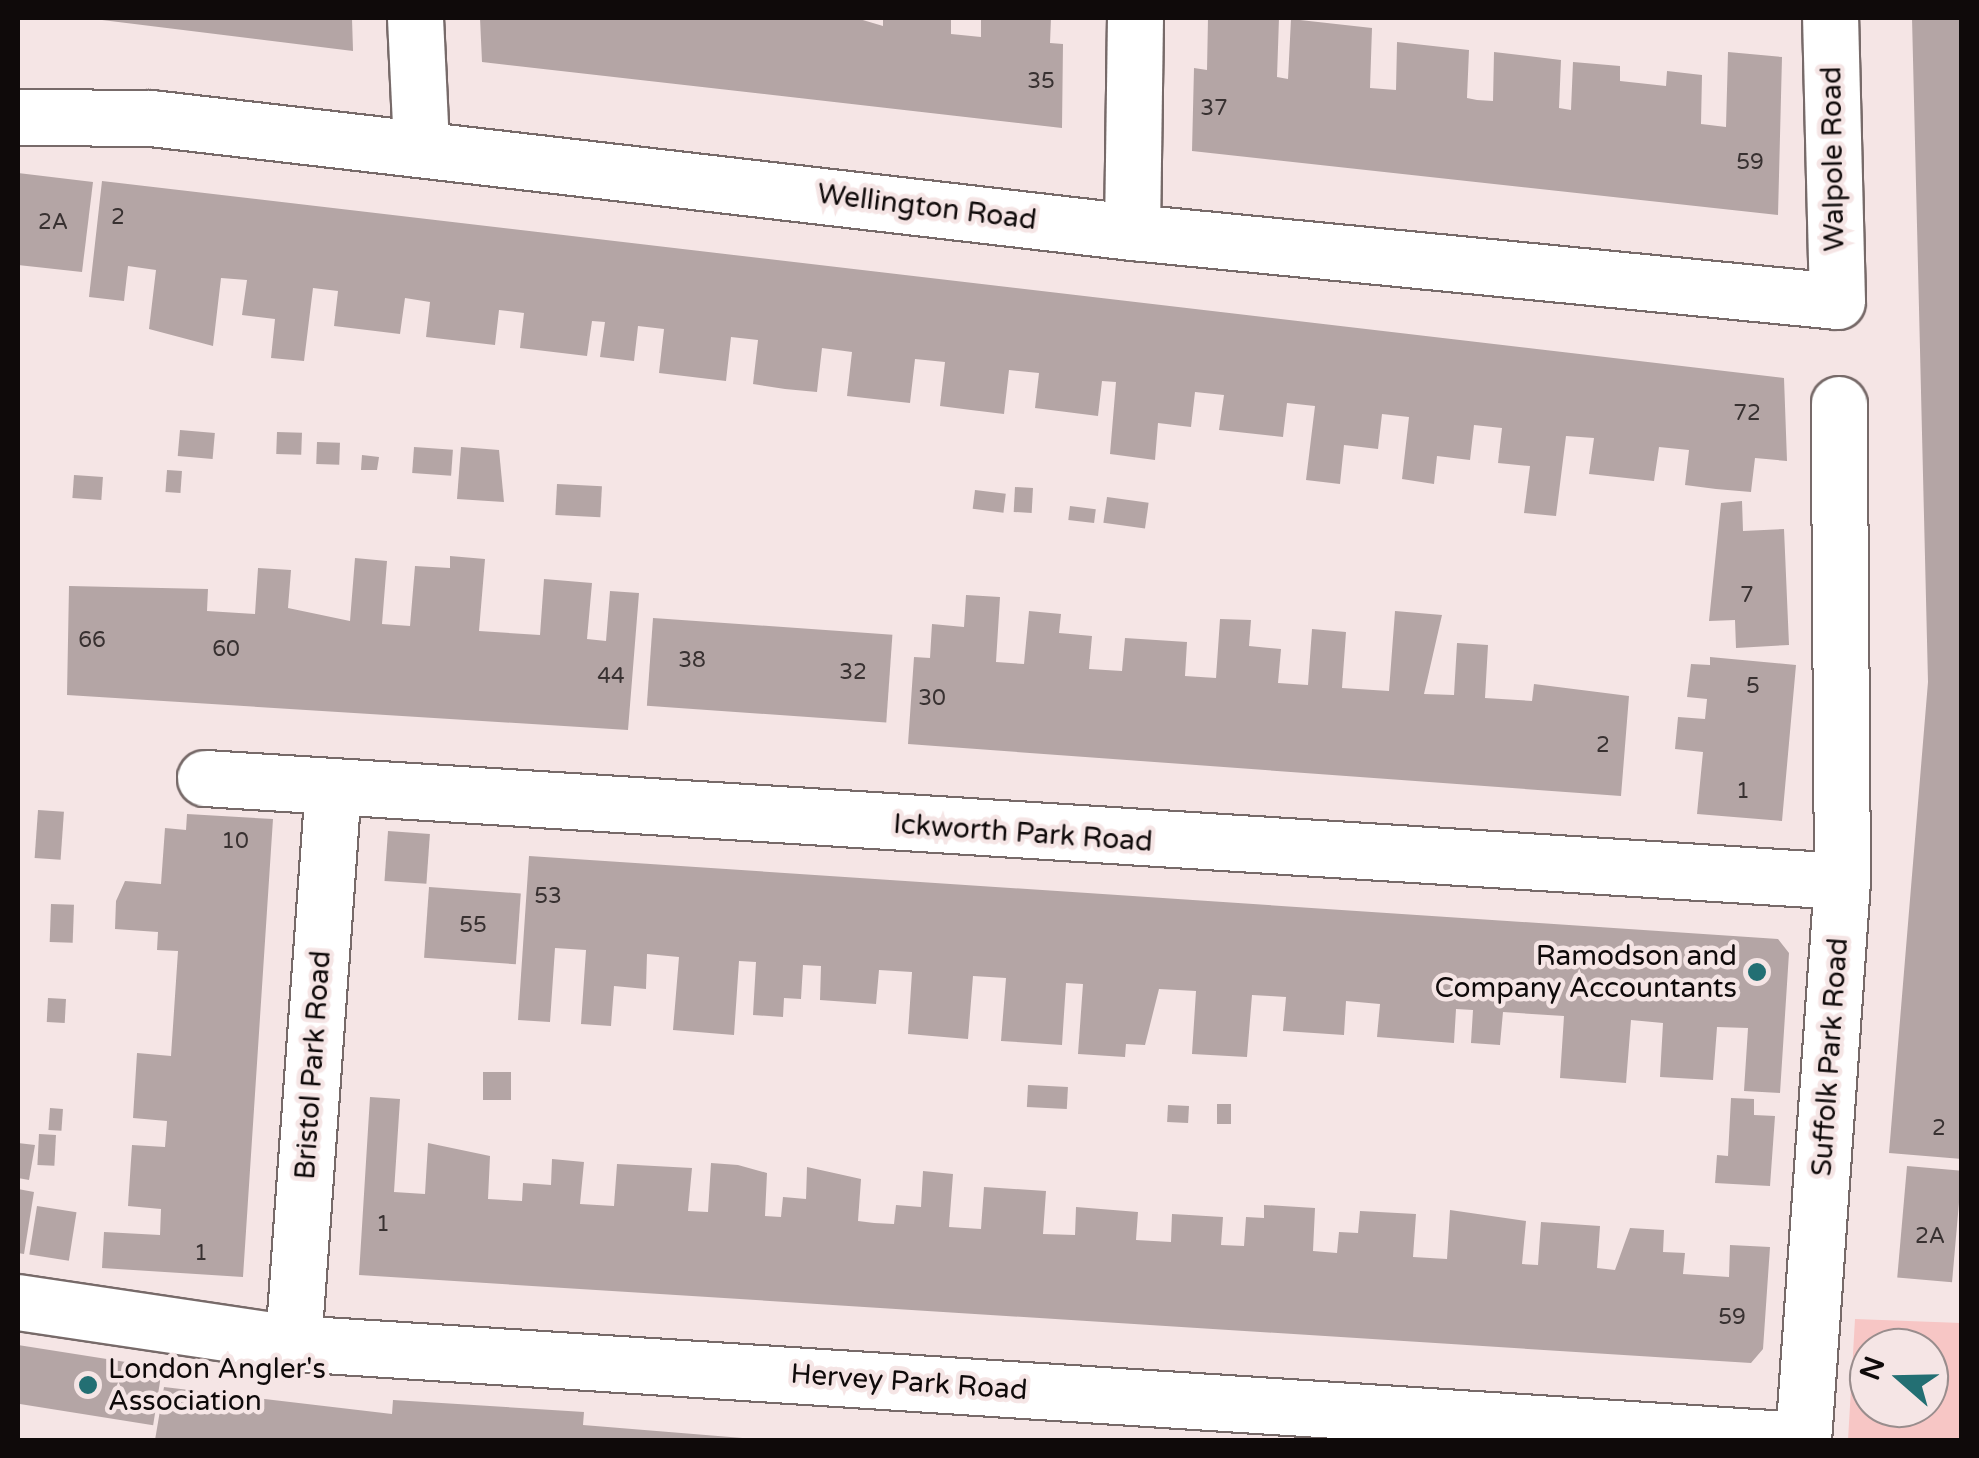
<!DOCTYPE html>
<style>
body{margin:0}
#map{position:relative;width:1979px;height:1458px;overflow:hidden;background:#f5e5e5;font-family:"Varela Round",sans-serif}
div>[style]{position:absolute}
.green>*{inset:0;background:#f7c6c5}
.building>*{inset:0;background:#b4a5a5;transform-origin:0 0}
.roads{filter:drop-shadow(2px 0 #776a69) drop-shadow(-2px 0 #776a69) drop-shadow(0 2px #776a69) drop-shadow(0 -2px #776a69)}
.street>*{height:55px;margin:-27.5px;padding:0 27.5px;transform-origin:27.5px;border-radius:27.5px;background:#fff}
.dots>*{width:28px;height:28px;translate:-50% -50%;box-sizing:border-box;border:5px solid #f5e5e5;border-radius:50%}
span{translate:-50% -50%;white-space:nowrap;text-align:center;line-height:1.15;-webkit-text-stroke:9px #f5e5e5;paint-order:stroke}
.number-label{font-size:22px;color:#383131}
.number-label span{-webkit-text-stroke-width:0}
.street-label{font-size:28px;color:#0f0a0a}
.poi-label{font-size:28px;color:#0f0a0a}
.right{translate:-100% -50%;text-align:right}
.left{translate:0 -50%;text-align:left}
.frame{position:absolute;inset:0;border:20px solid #0f0a0a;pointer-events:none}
.north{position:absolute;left:1849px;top:1328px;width:100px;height:100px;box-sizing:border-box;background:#f5e5e5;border:2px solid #998d8d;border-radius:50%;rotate:290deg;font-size:28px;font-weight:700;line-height:40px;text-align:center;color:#0f0a0a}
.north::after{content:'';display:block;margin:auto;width:35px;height:45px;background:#236f73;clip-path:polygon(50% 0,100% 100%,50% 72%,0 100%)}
</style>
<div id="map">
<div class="green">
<i style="clip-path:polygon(evenodd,1855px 1319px,1961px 1323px,1961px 1440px,1848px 1440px,1855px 1319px,1869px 1348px,1929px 1348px,1929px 1408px,1869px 1408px,1869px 1348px)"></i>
</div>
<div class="building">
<i style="clip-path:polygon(102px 18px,352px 18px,353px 51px,102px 20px)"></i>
<i style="clip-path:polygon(480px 18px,856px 18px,883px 26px,883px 18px,951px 18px,951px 34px,981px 37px,981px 18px,1051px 18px,1050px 43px,1063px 44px,1062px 128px,482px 62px)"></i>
<i style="clip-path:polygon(1208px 18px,1279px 18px,1277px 77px,1288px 79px,1291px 19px,1372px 28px,1370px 88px,1396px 90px,1397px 42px,1469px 50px,1467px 98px,1477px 100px,1493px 101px,1494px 52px,1561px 60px,1559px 108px,1571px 110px,1573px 62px,1620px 66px,1620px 81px,1666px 86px,1667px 71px,1702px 75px,1701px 124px,1726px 127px,1728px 52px,1782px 57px,1778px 215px,1192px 151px,1194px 68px,1207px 70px)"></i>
<i style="clip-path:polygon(1912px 18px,1962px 18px,1962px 1159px,1889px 1153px,1928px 682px)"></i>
<i style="clip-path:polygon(18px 173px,93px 182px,82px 272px,18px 265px)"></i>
<i style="clip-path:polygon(102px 181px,1784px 378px,1787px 461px,1755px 458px,1751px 492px,1716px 489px,1685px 485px,1689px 450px,1659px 447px,1654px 481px,1589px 474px,1594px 438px,1566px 436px,1556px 516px,1524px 513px,1530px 466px,1498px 463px,1502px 428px,1474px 425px,1470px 460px,1437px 456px,1434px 484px,1402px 479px,1409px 417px,1382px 414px,1378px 449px,1344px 445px,1340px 484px,1306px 480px,1315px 406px,1287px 403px,1283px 437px,1219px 430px,1224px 395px,1195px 392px,1191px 427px,1158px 423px,1155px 460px,1110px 454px,1116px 382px,1102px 381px,1098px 416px,1035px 408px,1039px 373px,1009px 370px,1004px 414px,971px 410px,940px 406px,945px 362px,915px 359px,910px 403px,847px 396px,852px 352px,822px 348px,817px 392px,785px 389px,753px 384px,758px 340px,731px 337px,726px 381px,659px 373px,664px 329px,638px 326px,634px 361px,600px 357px,605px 322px,592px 321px,587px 356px,520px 348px,524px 313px,499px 310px,495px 345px,426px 337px,430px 302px,405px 298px,400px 334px,334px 326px,338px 291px,313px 288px,304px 361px,271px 358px,275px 319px,242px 315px,247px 280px,221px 278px,213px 346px,149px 329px,156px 270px,128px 266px,124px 301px,89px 297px)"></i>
<i style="left:180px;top:430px;width:35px;height:26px;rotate:5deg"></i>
<i style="left:277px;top:432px;width:25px;height:22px;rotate:2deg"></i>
<i style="left:317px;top:442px;width:23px;height:22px;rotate:2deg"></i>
<i style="left:414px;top:447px;width:39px;height:26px;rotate:4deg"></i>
<i style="clip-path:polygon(461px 447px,499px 450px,504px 502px,457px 499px)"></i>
<i style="clip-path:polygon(362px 455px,379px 457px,377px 470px,361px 470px)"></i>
<i style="left:167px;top:470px;width:15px;height:22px;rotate:4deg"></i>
<i style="left:74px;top:475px;width:29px;height:23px;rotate:4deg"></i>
<i style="left:557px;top:484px;width:45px;height:31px;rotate:3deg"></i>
<i style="left:1015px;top:487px;width:18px;height:25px;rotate:3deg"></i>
<i style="left:975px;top:490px;width:31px;height:19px;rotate:7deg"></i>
<i style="left:1107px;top:497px;width:42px;height:26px;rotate:8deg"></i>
<i style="clip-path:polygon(1742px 501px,1743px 531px,1784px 529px,1789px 645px,1736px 648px,1735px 620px,1709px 621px,1721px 503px)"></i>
<i style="left:1070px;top:506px;width:26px;height:14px;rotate:7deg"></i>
<i style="clip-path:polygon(450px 556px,485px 559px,479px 631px,540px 635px,544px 579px,592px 583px,587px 639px,606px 641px,610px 591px,639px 593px,628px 730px,67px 695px,69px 586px,208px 589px,207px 611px,255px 614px,258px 568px,291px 570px,288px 608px,350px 621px,355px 558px,387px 561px,382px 624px,410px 626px,415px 566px,450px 568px)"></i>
<i style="clip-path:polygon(966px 595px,1000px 597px,996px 662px,1024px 664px,1029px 611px,1061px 614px,1059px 633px,1092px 636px,1089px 669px,1122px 671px,1125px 638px,1187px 642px,1185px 676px,1216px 678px,1220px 619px,1251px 620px,1249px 646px,1281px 649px,1278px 683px,1308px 685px,1312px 629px,1346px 632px,1342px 688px,1389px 691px,1395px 611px,1442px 615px,1424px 694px,1454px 695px,1457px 643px,1488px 645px,1485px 698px,1532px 701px,1534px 684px,1629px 696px,1621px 796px,908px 744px,914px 657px,930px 658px,932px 624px,964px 627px)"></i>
<i style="left:653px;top:618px;width:240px;height:88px;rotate:4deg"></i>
<i style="clip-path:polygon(1710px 657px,1796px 665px,1782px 821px,1697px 814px,1703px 752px,1675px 749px,1678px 717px,1705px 719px,1707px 699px,1687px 697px,1691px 664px,1710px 665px)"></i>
<i style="left:38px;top:810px;width:26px;height:48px;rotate:4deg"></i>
<i style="clip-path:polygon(187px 814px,273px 819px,243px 1277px,102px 1268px,104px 1232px,160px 1235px,161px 1209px,128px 1206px,132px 1145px,165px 1147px,167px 1121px,133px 1118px,137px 1053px,171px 1056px,178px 951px,157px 950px,158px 932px,115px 929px,116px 901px,125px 881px,161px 884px,165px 828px,186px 830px)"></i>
<i style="left:388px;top:831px;width:42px;height:50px;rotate:4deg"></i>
<i style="clip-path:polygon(529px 856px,1778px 939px,1789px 953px,1780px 1093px,1744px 1091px,1748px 1028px,1717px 1027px,1713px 1080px,1660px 1077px,1663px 1023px,1631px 1020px,1626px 1083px,1560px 1078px,1564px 1016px,1503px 1012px,1500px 1045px,1471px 1043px,1473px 1010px,1456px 1009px,1454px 1043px,1377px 1037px,1380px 1004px,1346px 1001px,1344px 1035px,1314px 1033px,1283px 1031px,1286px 997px,1270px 996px,1252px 995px,1247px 1057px,1192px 1054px,1196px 991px,1159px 989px,1145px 1045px,1126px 1044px,1125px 1057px,1078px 1054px,1083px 984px,1066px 983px,1062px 1045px,1032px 1043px,1001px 1041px,1006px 978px,973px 976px,968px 1039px,908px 1034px,912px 972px,879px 970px,876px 1004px,820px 1000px,821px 966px,803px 965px,801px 999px,784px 998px,783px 1017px,753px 1015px,756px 962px,739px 961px,734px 1035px,673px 1030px,679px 957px,647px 954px,646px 989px,614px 986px,611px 1026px,581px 1024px,586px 950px,555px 948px,550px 1022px,518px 1020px)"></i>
<i style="left:429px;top:887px;width:92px;height:71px;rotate:4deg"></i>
<i style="left:51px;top:904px;width:23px;height:38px;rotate:2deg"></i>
<i style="left:48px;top:998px;width:18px;height:24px;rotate:3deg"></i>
<i style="left:483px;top:1072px;width:28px;height:28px"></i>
<i style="left:1028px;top:1085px;width:40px;height:22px;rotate:3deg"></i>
<i style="clip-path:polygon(370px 1097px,400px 1099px,394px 1192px,425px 1194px,428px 1143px,490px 1156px,488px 1199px,522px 1201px,523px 1183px,551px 1185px,552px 1159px,584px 1162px,580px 1204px,614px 1206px,617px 1164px,692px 1168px,688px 1211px,708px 1212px,711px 1163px,738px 1165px,767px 1173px,765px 1216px,781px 1217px,783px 1197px,806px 1199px,807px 1167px,861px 1179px,858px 1221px,874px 1223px,894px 1224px,896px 1205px,921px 1207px,923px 1171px,953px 1174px,949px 1227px,981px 1229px,984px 1187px,1046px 1191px,1043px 1234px,1075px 1235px,1076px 1207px,1138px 1212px,1136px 1240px,1171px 1242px,1172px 1214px,1223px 1217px,1221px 1245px,1244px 1246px,1246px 1217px,1264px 1218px,1264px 1205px,1315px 1208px,1313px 1251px,1337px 1253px,1339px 1232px,1358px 1233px,1360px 1211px,1416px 1214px,1413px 1257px,1447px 1259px,1450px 1210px,1526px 1221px,1522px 1264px,1538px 1265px,1541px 1222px,1600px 1226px,1597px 1268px,1615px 1270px,1630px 1228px,1664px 1230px,1663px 1252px,1685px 1253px,1683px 1274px,1729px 1277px,1730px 1245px,1770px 1247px,1763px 1349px,1751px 1363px,359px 1275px)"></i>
<i style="clip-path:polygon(1731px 1098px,1754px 1099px,1754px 1115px,1775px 1116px,1770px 1186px,1715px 1183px,1717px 1155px,1728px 1156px)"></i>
<i style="left:1217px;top:1104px;width:14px;height:20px"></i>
<i style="left:1168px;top:1105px;width:21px;height:17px;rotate:3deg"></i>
<i style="left:50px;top:1108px;width:13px;height:22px;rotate:4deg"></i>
<i style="left:39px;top:1134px;width:17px;height:31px;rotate:3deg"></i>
<i style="clip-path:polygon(18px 1143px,35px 1145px,29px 1180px,18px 1178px)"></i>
<i style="left:1907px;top:1166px;width:55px;height:112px;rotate:5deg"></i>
<i style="clip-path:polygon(18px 1189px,34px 1192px,24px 1254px,18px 1253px)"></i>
<i style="left:37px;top:1206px;width:40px;height:49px;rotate:9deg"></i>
<i style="left:18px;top:1345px;width:146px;height:58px;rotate:9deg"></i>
<i style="clip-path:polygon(164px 1387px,392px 1414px,393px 1400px,584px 1412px,583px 1425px,766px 1440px,155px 1440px)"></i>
</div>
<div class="roads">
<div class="street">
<i style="left:415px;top:18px;width:128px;rotate:87.3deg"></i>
<i style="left:18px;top:117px;width:133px;rotate:0.4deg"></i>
<i style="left:151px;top:118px;width:988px;rotate:6.63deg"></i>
<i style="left:1132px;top:232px;width:708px;rotate:5.59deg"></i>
<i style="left:1837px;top:301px;width:283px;rotate:-91.4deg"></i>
<i style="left:1132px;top:232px;width:214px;rotate:-89.2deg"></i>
<i style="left:205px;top:778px;width:1640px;rotate:3.6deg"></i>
<i style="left:18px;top:1302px;width:278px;rotate:8.5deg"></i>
<i style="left:293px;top:1343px;width:1513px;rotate:3.68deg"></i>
<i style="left:293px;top:1343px;width:557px;rotate:-85.89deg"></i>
<i style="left:1803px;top:1440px;width:560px;rotate:-86.01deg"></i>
<i style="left:1842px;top:881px;width:477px;rotate:-90.4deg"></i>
</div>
</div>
<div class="dots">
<i style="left:1757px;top:972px;background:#236f73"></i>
<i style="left:88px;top:1385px;background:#236f73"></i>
</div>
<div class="number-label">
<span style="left:1041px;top:82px">35</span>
<span style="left:1214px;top:109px">37</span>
<span style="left:1750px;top:163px">59</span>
<span style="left:118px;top:218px">2</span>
<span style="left:53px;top:223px">2A</span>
<span style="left:1747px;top:414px">72</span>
<span style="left:1747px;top:596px">7</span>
<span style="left:92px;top:641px">66</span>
<span style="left:226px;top:650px">60</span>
<span style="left:692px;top:661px">38</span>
<span style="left:853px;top:673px">32</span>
<span style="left:611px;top:677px">44</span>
<span style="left:1753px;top:687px">5</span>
<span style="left:932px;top:699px">30</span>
<span style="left:1603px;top:746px">2</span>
<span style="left:1743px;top:792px">1</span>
<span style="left:235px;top:842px">10</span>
<span style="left:548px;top:897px">53</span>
<span style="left:473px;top:926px">55</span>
<span style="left:1939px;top:1129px">2</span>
<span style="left:383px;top:1225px">1</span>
<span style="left:1930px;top:1237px">2A</span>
<span style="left:201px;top:1254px">1</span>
<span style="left:1732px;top:1318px">59</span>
</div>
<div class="street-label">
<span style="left:1833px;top:159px;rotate:-91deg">Walpole Road</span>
<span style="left:927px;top:207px;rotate:7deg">Wellington Road</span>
<span style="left:1023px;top:833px;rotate:4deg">Ickworth Park Road</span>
<span style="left:1830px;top:1057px;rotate:-86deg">Suffolk Park Road</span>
<span style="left:313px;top:1065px;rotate:-86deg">Bristol Park Road</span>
<span style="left:909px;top:1382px;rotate:4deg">Hervey Park Road</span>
</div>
<div class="poi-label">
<span class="right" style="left:1737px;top:972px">Ramodson and<br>Company Accountants</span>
<span class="left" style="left:108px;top:1385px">London Angler's<br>Association</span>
</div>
<div class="frame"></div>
<div class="north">N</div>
</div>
